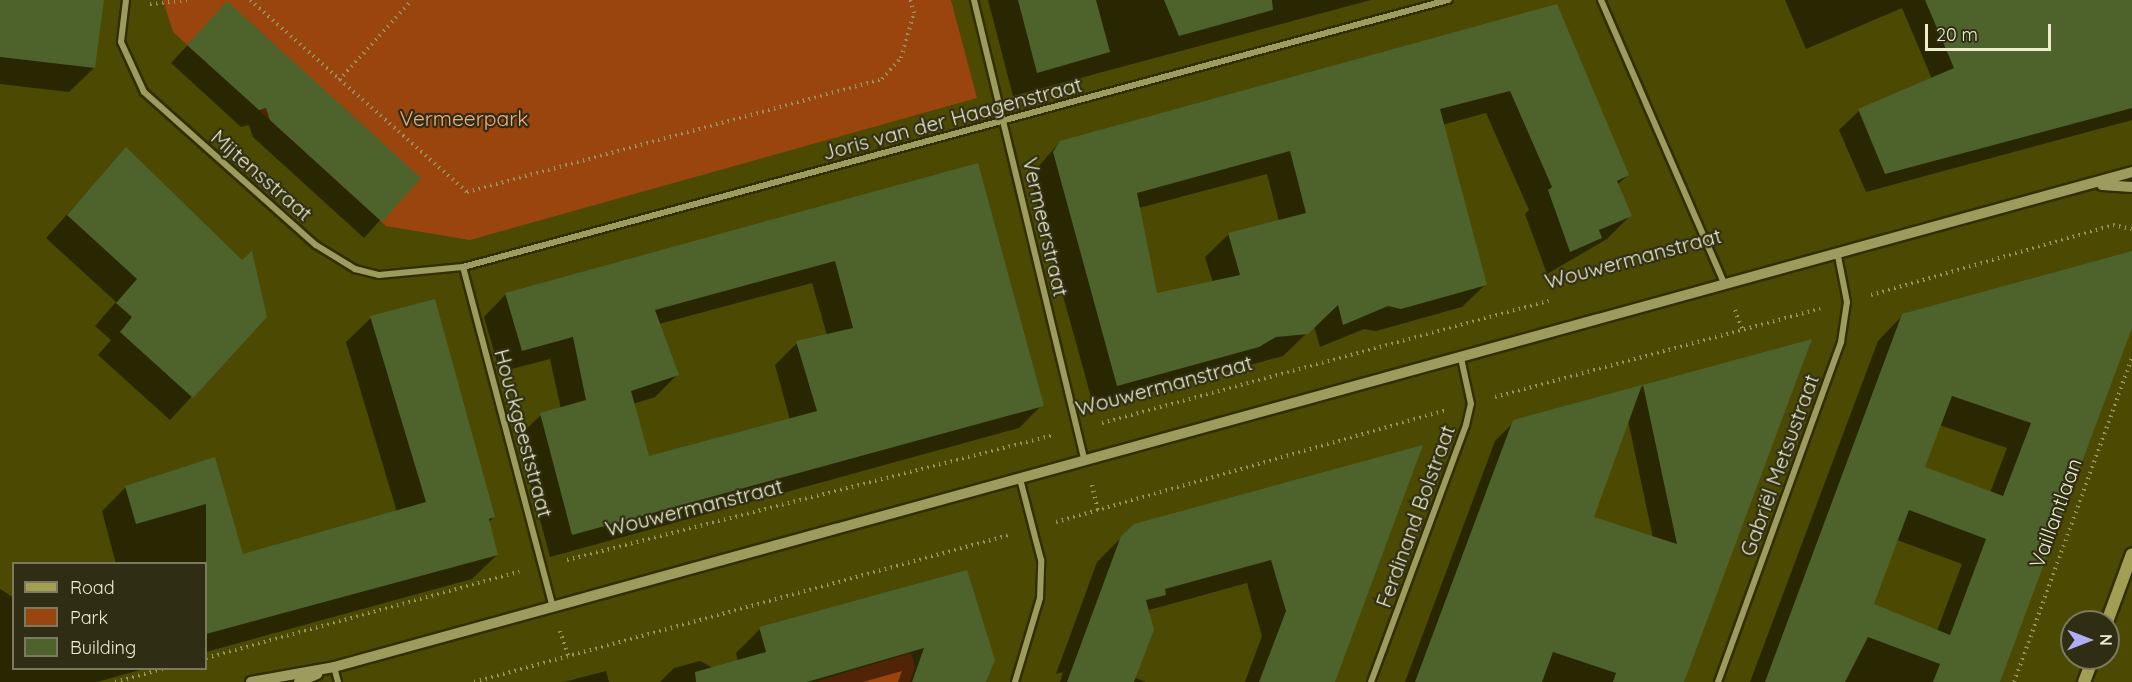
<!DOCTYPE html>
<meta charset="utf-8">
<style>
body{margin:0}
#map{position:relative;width:2132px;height:682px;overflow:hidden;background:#4c4903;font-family:Quicksand,sans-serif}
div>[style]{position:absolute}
.green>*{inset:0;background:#9a440e}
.shadow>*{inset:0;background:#0007}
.building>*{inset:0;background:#4e622c}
.path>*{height:4px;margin-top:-2px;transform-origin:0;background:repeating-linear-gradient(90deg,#95935f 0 1.5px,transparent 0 6px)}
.roads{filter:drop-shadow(2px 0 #312e00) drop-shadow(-2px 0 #312e00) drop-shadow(0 2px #312e00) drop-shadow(0 -2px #312e00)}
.minor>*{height:6px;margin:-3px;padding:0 3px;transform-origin:3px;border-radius:3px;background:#9d9b5d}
.tertiary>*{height:10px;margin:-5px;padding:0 5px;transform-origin:5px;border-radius:5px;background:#9d9b5d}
.secondary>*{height:12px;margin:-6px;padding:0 6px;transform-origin:6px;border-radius:6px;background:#a29f55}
span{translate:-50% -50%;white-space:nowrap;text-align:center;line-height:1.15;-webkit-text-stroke:4.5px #2f2e14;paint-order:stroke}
.park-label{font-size:21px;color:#f5ab88}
.street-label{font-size:21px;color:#ededcd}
.legend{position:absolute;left:12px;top:562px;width:195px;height:108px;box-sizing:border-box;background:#2f2e14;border:2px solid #7b7a5e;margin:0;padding:8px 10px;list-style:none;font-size:18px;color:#ededcd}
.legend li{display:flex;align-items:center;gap:12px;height:30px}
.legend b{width:30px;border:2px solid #7b7a5e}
.north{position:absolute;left:2060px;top:610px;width:60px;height:60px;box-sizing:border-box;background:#2f2e14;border:2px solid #7b7a5e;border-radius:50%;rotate:90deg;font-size:16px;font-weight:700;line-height:24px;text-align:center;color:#ededcd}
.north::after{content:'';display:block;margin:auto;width:21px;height:27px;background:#b2adf9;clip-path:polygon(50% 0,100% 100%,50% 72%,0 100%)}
.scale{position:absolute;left:1925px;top:24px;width:126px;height:27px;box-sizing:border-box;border:3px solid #ededcd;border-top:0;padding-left:8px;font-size:18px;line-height:21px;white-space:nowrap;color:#ededcd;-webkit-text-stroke:4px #2f2e14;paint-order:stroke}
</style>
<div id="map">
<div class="green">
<i style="clip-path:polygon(163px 0,951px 0,977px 98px,470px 240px,386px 226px,173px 32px)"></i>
<i style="clip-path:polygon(911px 653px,915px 667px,910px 682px,814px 682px)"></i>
</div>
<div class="shadow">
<i style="clip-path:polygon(0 0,74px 0,94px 68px,69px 92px,0 84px)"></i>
<i style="clip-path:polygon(988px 0,1371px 0,1013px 96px)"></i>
<i style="clip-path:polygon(1785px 0,2132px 0,2132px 120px,1866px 192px,1839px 130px,1859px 111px,1932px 79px,1902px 8px,1806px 49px)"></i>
<i style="clip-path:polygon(evenodd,1557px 6px,1628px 175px,1617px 185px,1630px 216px,1607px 239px,1547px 274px,1525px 214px,1529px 210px,1486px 113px,1442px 125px,1486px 284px,1462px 307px,1376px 331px,1364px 329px,1320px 347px,1314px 326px,1283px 356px,1094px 408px,1030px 176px,1060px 142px,1557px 6px,1267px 174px,1279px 221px,1229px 234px,1205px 257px,1213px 283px,1156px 295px,1139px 208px,1267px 174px)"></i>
<i style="clip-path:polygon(210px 21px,419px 178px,364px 238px,253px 137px,249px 125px,241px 127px,171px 63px)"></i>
<i style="clip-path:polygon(126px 149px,265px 317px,170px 420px,98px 355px,111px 340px,95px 326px,116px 302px,46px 238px)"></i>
<i style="clip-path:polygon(evenodd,977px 165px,1042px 405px,1019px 428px,550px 557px,518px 437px,541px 415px,561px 409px,550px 359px,500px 372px,484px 317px,506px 294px,977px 165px,812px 283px,827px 335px,797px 343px,775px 365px,790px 420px,648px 458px,633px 404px,655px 397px,677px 375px,659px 324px,812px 283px)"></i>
<i style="clip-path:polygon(evenodd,2132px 259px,2132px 323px,1998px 682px,1750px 682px,1878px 341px,1903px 315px,2132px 259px,1939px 425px,2007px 448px,1990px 493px,1923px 468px,1939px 425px,2132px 259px,1897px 540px,1962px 564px,1937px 631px,1873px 605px,1897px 540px)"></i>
<i style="clip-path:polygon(371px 318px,494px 517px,488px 523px,497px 555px,472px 579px,206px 652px,206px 564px,116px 564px,102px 511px,126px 487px,214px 462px,242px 555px,397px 512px,346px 342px)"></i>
<i style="clip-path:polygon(evenodd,1810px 341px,1683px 682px,1405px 682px,1495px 441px,1514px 422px,1810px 341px,1628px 420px,1653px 538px,1592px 518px,1628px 420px)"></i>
<i style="clip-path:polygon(1421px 447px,1333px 682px,1245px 682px,1262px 636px,1247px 583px,1149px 610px,1153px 633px,1129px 658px,1099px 664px,1146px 682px,1060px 682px,1063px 672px,1056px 674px,1097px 562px,1122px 537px)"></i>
<i style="clip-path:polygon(966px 572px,993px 659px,984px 682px,898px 682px,902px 671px,863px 682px,660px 682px,674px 668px,700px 661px,713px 668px,738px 661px,736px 653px,760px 629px)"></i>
<i style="clip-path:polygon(0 589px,14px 598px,14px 668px,147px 668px,97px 682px,0 682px)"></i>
<i style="clip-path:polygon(606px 671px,609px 682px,564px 682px)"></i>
</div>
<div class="building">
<i style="clip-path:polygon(0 0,104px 0,95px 68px,0 57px)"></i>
<i style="clip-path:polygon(1018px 0,1096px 0,1110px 52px,1037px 73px)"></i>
<i style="clip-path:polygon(1164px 0,1272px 0,1273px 10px,1179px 36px)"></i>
<i style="clip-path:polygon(1925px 0,2132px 0,2132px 108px,1885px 174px,1858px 109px,1954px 68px)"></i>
<i style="clip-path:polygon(227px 1px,421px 178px,382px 222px,270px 120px,266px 108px,259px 110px,187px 45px)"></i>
<i style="clip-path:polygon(evenodd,1557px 4px,1629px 175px,1617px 181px,1632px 216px,1599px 230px,1602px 238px,1570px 252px,1548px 190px,1552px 187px,1510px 91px,1440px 109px,1487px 285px,1401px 309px,1388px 306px,1343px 325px,1338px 305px,1308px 334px,1276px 337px,1259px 347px,1117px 386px,1053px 152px,1060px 141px,1557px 4px,1290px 151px,1306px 213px,1228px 233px,1240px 275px,1157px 293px,1137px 193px,1290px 151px)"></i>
<i style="clip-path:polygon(126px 147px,242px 260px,252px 251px,267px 317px,193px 398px,120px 332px,132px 317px,116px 303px,137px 279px,67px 215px)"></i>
<i style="clip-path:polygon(evenodd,978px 163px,1044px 406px,572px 535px,540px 413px,586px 400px,573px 337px,522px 351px,505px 293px,978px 163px,835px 261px,853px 328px,796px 341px,817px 411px,649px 456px,631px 391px,679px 375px,655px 310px,835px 261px)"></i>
<i style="clip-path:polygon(evenodd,2132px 251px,2132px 328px,2000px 682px,1933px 682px,1940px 664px,1868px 637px,1845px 682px,1765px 682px,1902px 314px,2132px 251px,1952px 396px,2031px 423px,2003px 496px,1925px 467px,1952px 396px,2132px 251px,1909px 510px,1986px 539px,1950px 635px,1874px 604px,1909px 510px)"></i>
<i style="clip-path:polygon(435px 299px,495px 517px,489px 519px,498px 555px,206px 634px,206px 504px,136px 524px,125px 486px,215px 457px,243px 554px,426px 502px,370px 316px)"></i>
<i style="clip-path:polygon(1812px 339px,1684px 682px,1613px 682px,1616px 673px,1553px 652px,1542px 682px,1415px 682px,1513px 420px,1642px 385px,1594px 517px,1677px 544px,1643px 385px)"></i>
<i style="clip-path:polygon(1423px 445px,1335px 682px,1259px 682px,1286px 611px,1271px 560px,1165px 589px,1166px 595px,1146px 600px,1154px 630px,1134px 682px,1067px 682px,1121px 536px,1134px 524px)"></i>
<i style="clip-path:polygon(967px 570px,995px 660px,986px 682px,912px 682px,924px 648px,807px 682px,696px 682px,695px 672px,766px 652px,759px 627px)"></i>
</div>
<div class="path">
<i style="left:250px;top:0;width:290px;rotate:41.5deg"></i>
<i style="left:467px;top:192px;width:430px;rotate:-15.2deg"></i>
<i style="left:882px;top:79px;width:28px;rotate:-48deg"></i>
<i style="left:901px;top:58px;width:47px;rotate:-73.9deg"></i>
<i style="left:914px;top:13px;width:14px;rotate:-107deg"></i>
<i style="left:150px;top:4px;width:38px;rotate:-6deg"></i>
<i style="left:339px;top:80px;width:108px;rotate:-47.6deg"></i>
<i style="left:1871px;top:295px;width:252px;rotate:-16.1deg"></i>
<i style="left:2113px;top:225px;width:19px;rotate:12deg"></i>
<i style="left:1735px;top:310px;width:20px;rotate:70deg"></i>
<i style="left:1495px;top:397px;width:337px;rotate:-15.2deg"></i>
<i style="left:1102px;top:423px;width:463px;rotate:-15.3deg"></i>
<i style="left:1092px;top:485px;width:27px;rotate:77deg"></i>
<i style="left:1056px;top:522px;width:404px;rotate:-16deg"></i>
<i style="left:567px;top:560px;width:503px;rotate:-14.4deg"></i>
<i style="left:560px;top:631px;width:26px;rotate:72deg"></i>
<i style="left:206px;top:658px;width:325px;rotate:-15.4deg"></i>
<i style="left:115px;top:682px;width:54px;rotate:-15.1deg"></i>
<i style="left:474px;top:682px;width:555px;rotate:-15.36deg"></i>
<i style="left:2014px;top:682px;width:346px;rotate:-70deg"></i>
</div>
<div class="roads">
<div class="minor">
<i style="left:126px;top:0;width:42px;rotate:96.8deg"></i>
<i style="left:121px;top:42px;width:55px;rotate:65.3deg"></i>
<i style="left:144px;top:92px;width:230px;rotate:41.7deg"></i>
<i style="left:316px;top:245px;width:46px;rotate:31.6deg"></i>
<i style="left:355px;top:269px;width:25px;rotate:14deg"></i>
<i style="left:379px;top:275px;width:84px;rotate:-5.4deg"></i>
<i style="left:463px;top:267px;width:1021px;rotate:-15.17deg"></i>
<i style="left:974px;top:0;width:474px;rotate:76.5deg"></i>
<i style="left:1601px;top:0;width:311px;rotate:66.5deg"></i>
<i style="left:463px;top:267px;width:352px;rotate:75.2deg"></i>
<i style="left:334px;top:667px;width:16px;rotate:75deg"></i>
<i style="left:1015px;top:682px;width:88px;rotate:-73.4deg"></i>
<i style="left:1040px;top:598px;width:38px;rotate:-88deg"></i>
<i style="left:1041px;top:560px;width:84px;rotate:-104.5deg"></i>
<i style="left:1371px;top:682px;width:274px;rotate:-69.7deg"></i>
<i style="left:1466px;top:425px;width:22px;rotate:-77deg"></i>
<i style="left:1471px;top:404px;width:47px;rotate:-102.3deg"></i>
<i style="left:1718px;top:682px;width:362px;rotate:-70.1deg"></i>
<i style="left:1841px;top:342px;width:40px;rotate:-81.5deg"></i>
<i style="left:1847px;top:302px;width:47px;rotate:-101.1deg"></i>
</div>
<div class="tertiary">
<i style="left:2102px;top:185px;width:30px;rotate:4deg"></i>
<i style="left:251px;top:682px;width:84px;rotate:-10.2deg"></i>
<i style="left:334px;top:667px;width:1865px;rotate:-15.39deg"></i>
<i style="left:299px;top:682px;width:20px;rotate:-24deg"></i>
</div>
<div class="secondary">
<i style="left:2107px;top:622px;width:72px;rotate:-69.8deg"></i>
<i style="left:2084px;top:682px;width:26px;rotate:-69deg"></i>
</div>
</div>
<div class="park-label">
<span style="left:464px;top:118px">Vermeerpark</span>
</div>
<div class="street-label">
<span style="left:952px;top:118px;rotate:-15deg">Joris van der Haagenstraat</span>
<span style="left:262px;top:175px;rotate:41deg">Mijtensstraat</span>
<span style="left:1046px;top:227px;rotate:77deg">Vermeerstraat</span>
<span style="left:1633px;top:258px;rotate:-15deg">Wouwermanstraat</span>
<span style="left:1164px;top:385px;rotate:-15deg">Wouwermanstraat</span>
<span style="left:524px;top:433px;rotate:75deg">Houckgeeststraat</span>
<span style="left:1779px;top:465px;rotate:-70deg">Gabriël Metsustraat</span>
<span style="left:694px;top:507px;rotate:-14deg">Wouwermanstraat</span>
<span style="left:2055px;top:513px;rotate:-70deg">Vaillantlaan</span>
<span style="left:1415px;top:516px;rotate:-70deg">Ferdinand Bolstraat</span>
</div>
<ul class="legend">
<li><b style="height:8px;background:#a29f55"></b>Road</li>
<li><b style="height:16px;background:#9a440e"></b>Park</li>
<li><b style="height:16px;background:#4e622c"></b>Building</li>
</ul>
<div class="north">N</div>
<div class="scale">20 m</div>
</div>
